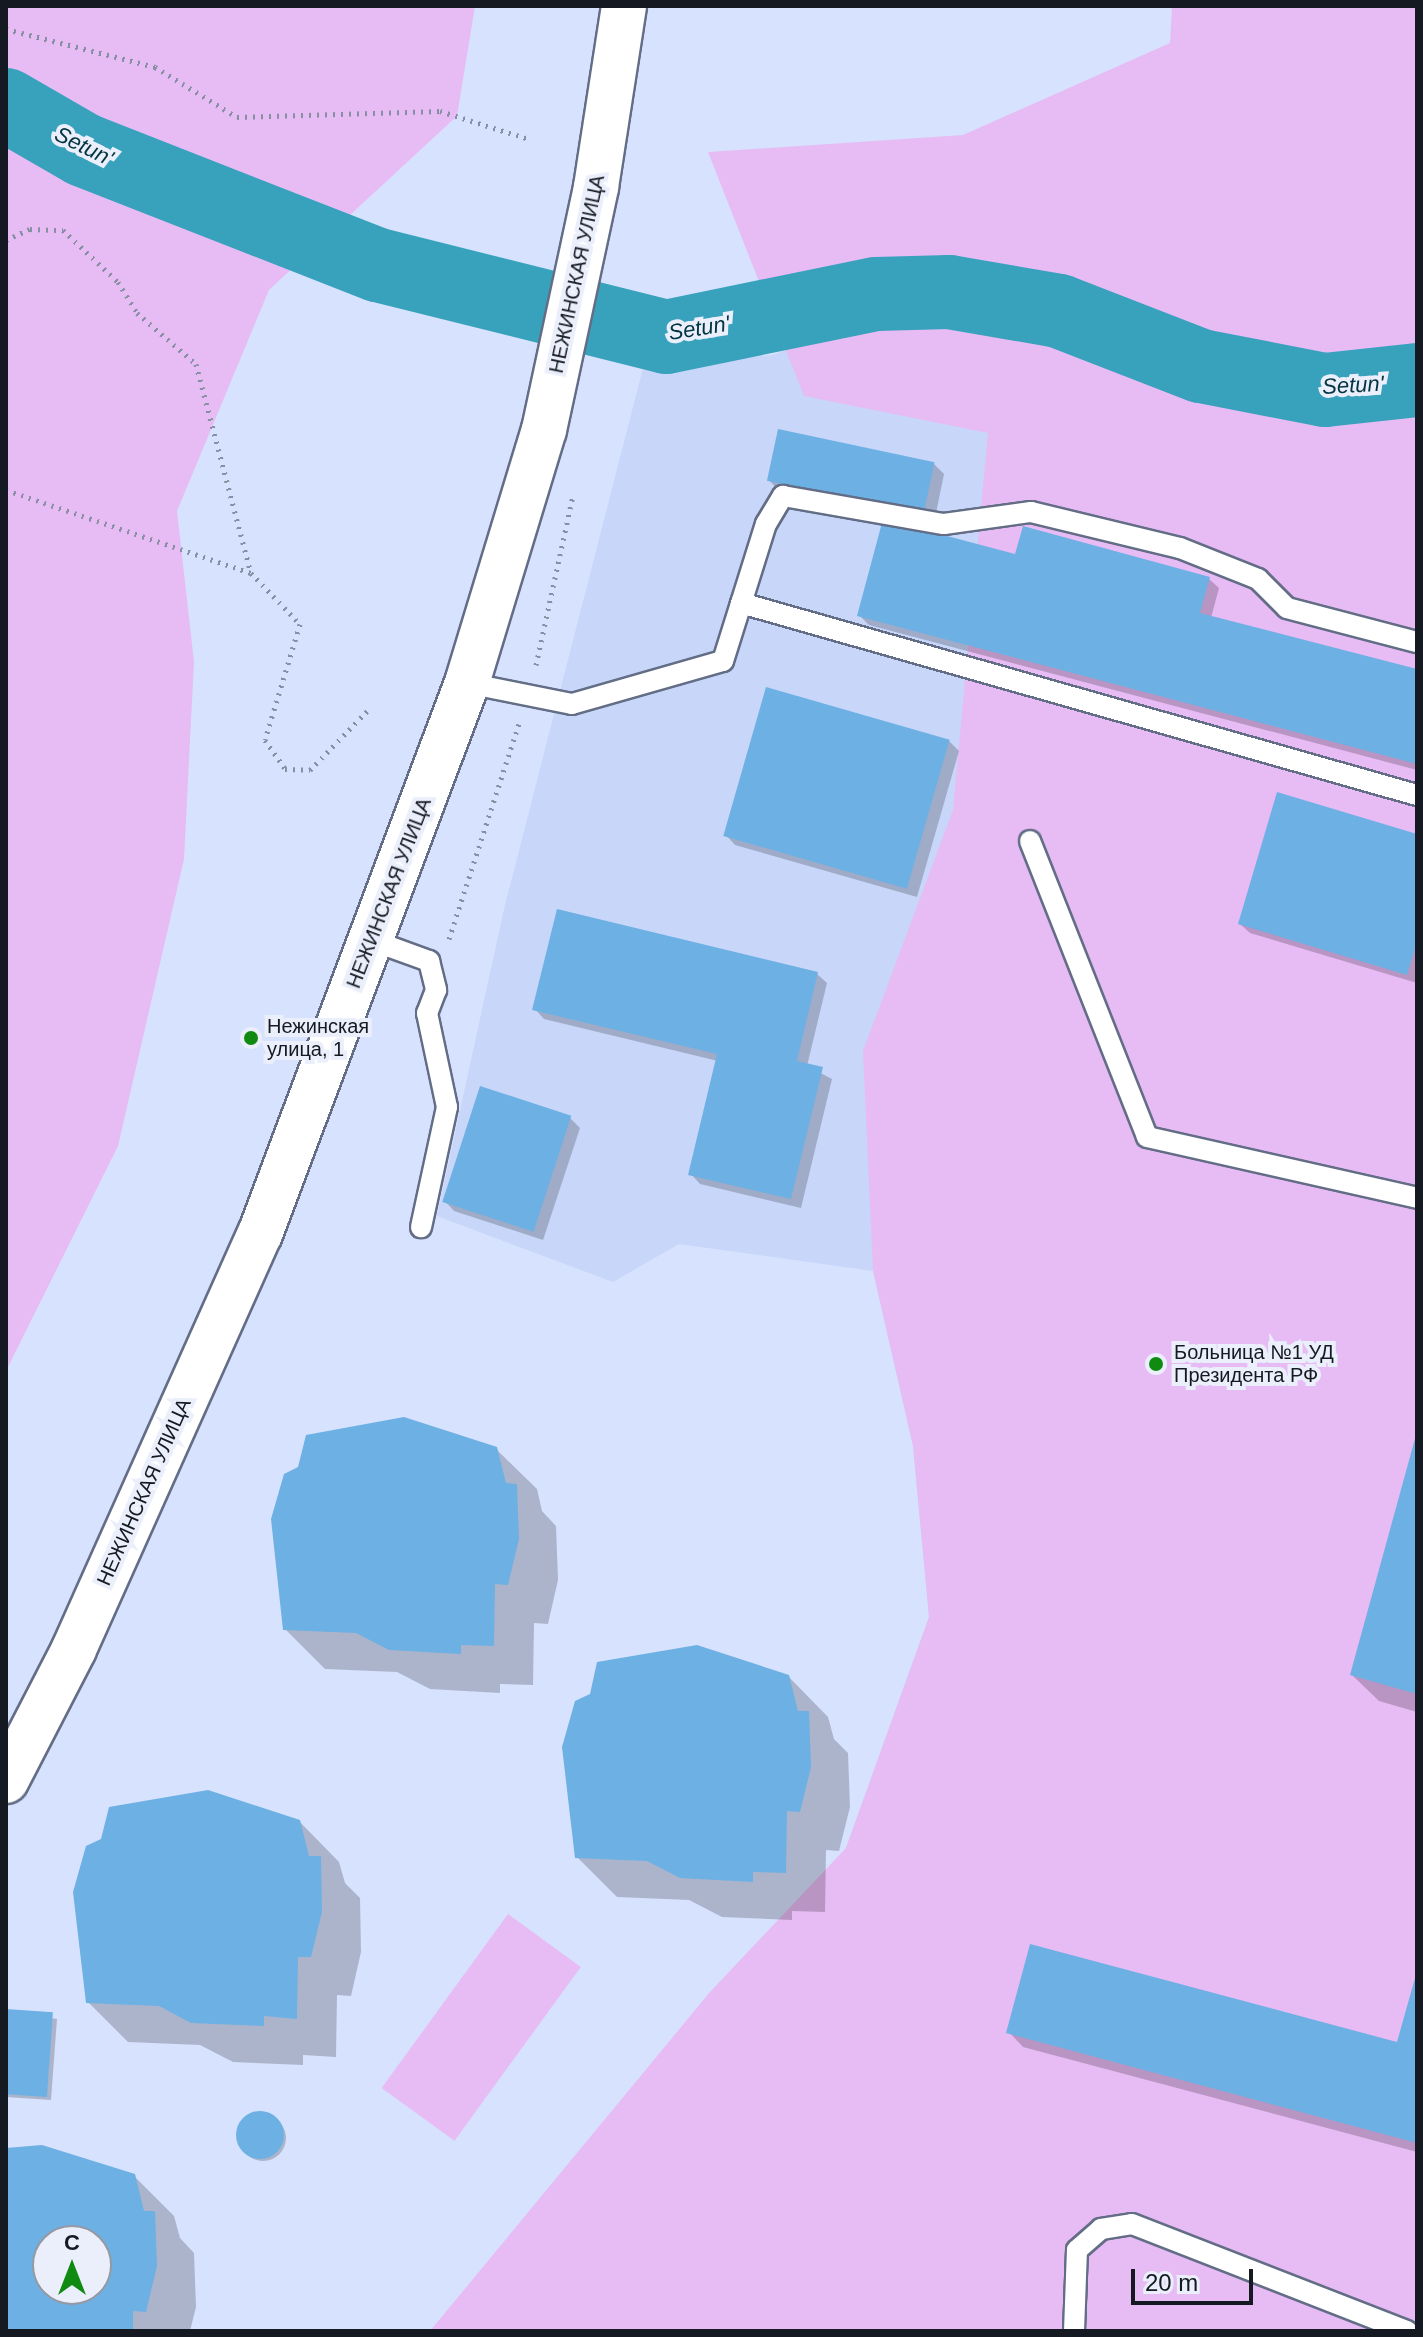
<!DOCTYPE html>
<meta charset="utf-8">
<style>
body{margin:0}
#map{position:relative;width:1423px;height:2337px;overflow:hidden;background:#d7e2fe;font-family:Helvetica,sans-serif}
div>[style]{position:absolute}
.built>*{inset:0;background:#c8d6f9}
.green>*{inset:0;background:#e7bbf4;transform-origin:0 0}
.shadow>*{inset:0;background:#0003}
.round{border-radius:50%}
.river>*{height:74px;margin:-37px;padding:0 37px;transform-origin:37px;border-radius:37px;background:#38a2bc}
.building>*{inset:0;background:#6db0e3;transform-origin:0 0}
.path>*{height:5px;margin-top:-2.5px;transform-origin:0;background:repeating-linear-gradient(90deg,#878fa3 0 2px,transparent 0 8px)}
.roads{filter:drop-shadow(2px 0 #636d86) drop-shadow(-2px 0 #636d86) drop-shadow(0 2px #636d86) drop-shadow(0 -2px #636d86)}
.lane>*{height:20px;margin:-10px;padding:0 10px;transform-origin:10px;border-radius:10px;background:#fff}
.secondary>*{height:44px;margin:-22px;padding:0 22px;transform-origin:22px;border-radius:22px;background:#fff}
.dots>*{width:22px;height:22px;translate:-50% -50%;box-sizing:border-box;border:4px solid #ebeffb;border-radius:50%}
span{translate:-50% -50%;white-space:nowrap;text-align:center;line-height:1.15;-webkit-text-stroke:8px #ebeffb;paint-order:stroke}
.street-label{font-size:20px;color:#151922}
.poi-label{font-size:20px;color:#151922}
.left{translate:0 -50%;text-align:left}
.water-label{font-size:22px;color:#033541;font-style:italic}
.frame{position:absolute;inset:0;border:8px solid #151922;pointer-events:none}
.north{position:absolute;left:32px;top:2225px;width:80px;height:80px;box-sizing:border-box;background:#ebeffb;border:2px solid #9599a4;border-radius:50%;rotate:0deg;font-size:22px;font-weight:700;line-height:32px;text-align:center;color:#151922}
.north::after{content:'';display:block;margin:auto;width:28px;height:36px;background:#118a12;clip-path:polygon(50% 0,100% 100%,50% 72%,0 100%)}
.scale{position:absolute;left:1131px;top:2269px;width:122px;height:36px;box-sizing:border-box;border:4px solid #151922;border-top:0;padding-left:10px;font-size:24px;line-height:28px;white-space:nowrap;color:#151922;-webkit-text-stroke:6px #ebeffb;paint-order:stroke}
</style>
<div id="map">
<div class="built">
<i style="clip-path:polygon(852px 323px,1019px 326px,1417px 2331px,846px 1848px,929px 1617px,913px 1446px,873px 1271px,679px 1244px,613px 1282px,437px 1216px,504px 909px,643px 368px,773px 355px)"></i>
</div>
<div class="green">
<i style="clip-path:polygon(6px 6px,475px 6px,457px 116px,269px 290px,177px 511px,194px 662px,184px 859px,118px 1146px,6px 1371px)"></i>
<i style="clip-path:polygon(1172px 6px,1417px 6px,1417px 2331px,430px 2331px,710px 1992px,846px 1848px,929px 1617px,913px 1446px,873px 1271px,863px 1051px,953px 810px,988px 433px,804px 396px,708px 152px,963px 135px,1170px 43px)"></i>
<i style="left:508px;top:1914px;width:90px;height:215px;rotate:36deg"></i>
</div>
<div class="shadow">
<i style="clip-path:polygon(934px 464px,944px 474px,934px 523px,778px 490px,769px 480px)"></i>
<i style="clip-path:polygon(1209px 579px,1219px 588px,1211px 618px,1417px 671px,1417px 770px,869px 625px,859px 615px)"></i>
<i style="clip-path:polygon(949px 741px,959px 751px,917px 897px,735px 845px,726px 835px)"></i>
<i style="clip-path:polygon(1417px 836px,1417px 983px,1250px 933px,1240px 924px)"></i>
<i style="clip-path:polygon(817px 974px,827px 983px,807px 1066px,832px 1079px,801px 1208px,700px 1184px,691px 1174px,718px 1061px,544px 1019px,535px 1009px)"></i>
<i style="clip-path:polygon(570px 1118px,580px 1128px,543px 1240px,454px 1211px,445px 1201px)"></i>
<i style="clip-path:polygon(1417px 1439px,1417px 1712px,1379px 1701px,1352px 1675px)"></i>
<i style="clip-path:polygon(496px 1449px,537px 1489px,542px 1511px,556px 1526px,558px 1580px,548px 1624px,534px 1623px,533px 1685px,500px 1684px,500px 1693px,430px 1689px,397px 1672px,325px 1669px,285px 1629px)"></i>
<i style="clip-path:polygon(788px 1676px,828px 1717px,834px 1739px,848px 1753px,850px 1807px,839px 1851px,826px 1850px,825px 1912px,792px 1911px,792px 1920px,722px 1917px,689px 1900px,617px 1897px,577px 1857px)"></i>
<i style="clip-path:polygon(299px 1821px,339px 1862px,345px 1883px,360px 1898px,361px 1952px,351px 1996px,337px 1995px,336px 2057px,303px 2055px,303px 2065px,233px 2062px,200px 2045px,128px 2042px,88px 2002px)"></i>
<i style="clip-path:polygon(1417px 1975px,1417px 2152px,1023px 2047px,1009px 2032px,1398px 2045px)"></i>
<i style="clip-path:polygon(6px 2011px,57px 2019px,51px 2100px,6px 2097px)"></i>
<i class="round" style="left:240px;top:2115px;width:46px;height:46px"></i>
<i style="clip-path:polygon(evenodd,6px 2153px,134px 2176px,174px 2216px,180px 2238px,194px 2253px,196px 2307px,190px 2331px,6px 2331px,6px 2153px,48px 2241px,96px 2241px,96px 2289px,48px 2289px,48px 2241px)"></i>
</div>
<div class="river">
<i style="left:6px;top:105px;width:90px;rotate:30deg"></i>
<i style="left:84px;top:150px;width:316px;rotate:21.4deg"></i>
<i style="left:378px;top:265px;width:297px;rotate:14deg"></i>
<i style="left:666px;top:337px;width:214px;rotate:-11.6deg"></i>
<i style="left:876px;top:294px;width:73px;rotate:-1.6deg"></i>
<i style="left:949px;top:292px;width:112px;rotate:9.8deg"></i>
<i style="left:1059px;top:311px;width:152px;rotate:21.2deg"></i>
<i style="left:1201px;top:366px;width:126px;rotate:11deg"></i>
<i style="left:1325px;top:390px;width:93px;rotate:-6.2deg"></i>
</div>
<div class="building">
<i style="left:778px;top:429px;width:160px;height:53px;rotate:12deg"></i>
<i style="clip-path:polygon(883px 519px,1015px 554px,1023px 526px,1210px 577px,1200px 613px,1417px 669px,1417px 764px,857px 616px)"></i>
<i style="left:766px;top:687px;width:191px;height:155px;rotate:16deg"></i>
<i style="clip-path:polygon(1277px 792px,1417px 834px,1417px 942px,1407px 975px,1238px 924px)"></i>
<i style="clip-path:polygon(557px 909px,818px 972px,797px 1061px,823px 1067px,791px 1199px,688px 1175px,717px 1054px,532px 1010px)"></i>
<i style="left:480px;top:1086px;width:96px;height:122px;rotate:18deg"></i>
<i style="clip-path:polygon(404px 1417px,497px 1447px,506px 1483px,517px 1484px,519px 1539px,508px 1585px,495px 1584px,494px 1646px,461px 1645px,461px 1654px,389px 1650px,356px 1633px,283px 1630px,271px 1519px,284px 1474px,298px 1467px,306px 1435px)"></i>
<i style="clip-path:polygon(1416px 1435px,1417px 1435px,1417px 1694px,1350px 1675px)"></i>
<i style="clip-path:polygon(697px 1645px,789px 1675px,798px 1711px,809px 1711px,811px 1767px,800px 1812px,787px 1811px,786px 1873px,753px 1872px,753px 1882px,680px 1878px,647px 1861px,575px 1858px,562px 1747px,575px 1701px,590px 1694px,597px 1662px)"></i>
<i style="clip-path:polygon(208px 1790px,300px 1820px,309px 1856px,321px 1856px,322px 1912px,311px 1957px,298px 1957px,297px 2019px,264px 2016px,264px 2026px,191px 2023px,159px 2006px,86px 2003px,73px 1892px,86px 1846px,101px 1839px,109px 1807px)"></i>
<i style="clip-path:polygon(1030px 1944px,1397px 2042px,1417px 1971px,1417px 2143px,1006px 2033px)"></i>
<i style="left:6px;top:2009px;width:47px;height:85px;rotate:4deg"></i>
<i class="round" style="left:236px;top:2111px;width:48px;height:48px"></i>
<i style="clip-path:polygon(evenodd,42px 2145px,135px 2174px,144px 2211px,155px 2211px,157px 2266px,146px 2312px,133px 2311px,133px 2331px,6px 2331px,6px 2148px,42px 2145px,48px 2241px,96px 2241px,96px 2289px,48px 2289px,48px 2241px)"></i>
</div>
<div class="path">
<i style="left:6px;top:29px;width:154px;rotate:14.3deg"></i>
<i style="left:155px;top:67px;width:96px;rotate:31.4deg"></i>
<i style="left:237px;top:117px;width:203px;rotate:-1.7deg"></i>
<i style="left:440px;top:111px;width:93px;rotate:17.5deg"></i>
<i style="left:6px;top:240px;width:26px;rotate:-25deg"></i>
<i style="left:30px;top:229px;width:33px;rotate:2deg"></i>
<i style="left:63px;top:230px;width:76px;rotate:43.4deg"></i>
<i style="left:118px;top:282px;width:36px;rotate:58deg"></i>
<i style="left:137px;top:313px;width:78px;rotate:40.8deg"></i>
<i style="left:196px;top:364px;width:216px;rotate:75.3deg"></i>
<i style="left:251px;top:573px;width:71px;rotate:46.1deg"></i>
<i style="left:300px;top:624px;width:121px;rotate:106.8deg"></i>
<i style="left:265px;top:740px;width:35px;rotate:55deg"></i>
<i style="left:285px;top:769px;width:25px;rotate:2deg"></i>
<i style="left:310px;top:770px;width:86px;rotate:-45.9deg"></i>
<i style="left:6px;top:490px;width:259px;rotate:18.7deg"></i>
<i style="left:536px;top:665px;width:174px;rotate:-77.7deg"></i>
<i style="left:449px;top:939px;width:226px;rotate:-72deg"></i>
</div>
<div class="roads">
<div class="lane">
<i style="left:741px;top:603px;width:703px;rotate:15.86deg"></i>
<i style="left:467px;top:683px;width:107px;rotate:11.3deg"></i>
<i style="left:572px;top:704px;width:157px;rotate:-15.9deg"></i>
<i style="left:723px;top:661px;width:144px;rotate:-72.6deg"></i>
<i style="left:766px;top:524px;width:33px;rotate:-59deg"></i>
<i style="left:783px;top:496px;width:163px;rotate:9.9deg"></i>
<i style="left:944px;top:524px;width:88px;rotate:-7.9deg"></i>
<i style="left:1031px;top:512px;width:153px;rotate:13.6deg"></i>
<i style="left:1180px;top:548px;width:84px;rotate:21.7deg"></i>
<i style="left:1258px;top:579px;width:41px;rotate:45deg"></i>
<i style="left:1287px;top:608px;width:134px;rotate:14.7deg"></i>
<i style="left:1030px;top:841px;width:318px;rotate:68.4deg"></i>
<i style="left:1147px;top:1137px;width:277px;rotate:12.7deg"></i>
<i style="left:371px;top:940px;width:62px;rotate:19.9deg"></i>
<i style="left:429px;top:961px;width:30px;rotate:76deg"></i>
<i style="left:436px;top:990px;width:25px;rotate:111deg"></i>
<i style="left:427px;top:1013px;width:96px;rotate:78deg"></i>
<i style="left:447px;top:1107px;width:123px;rotate:102.2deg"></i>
<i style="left:1074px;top:2331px;width:81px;rotate:-87.9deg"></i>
<i style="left:1077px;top:2250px;width:32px;rotate:-41deg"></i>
<i style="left:1101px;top:2229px;width:31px;rotate:-9deg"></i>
<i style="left:1132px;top:2224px;width:295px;rotate:21.3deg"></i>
</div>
<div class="secondary">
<i style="left:6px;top:1781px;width:148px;rotate:-62.7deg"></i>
<i style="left:74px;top:1649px;width:455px;rotate:-65.9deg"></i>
<i style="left:260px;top:1234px;width:589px;rotate:-69.41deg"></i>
<i style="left:467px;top:683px;width:264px;rotate:-73.1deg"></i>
<i style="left:544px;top:430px;width:249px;rotate:-77.9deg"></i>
<i style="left:596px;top:187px;width:183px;rotate:-81.2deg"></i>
</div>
</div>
<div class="dots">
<i style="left:251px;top:1038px;background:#118a12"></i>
<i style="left:1156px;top:1364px;background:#118a12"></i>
</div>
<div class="street-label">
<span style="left:577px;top:274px;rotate:-78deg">НЕЖИНСКАЯ УЛИЦА</span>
<span style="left:389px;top:893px;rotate:-69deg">НЕЖИНСКАЯ УЛИЦА</span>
<span style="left:144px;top:1492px;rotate:-66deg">НЕЖИНСКАЯ УЛИЦА</span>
</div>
<div class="poi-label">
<span class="left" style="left:267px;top:1038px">Нежинская<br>улица, 1</span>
<span class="left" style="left:1174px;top:1364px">Больница №1 УД<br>Президента РФ</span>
</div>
<div class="water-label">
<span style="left:84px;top:146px;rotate:26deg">Setun'</span>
<span style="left:699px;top:328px;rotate:-9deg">Setun'</span>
<span style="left:1353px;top:385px;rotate:-3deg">Setun'</span>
</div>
<div class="frame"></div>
<div class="north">С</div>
<div class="scale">20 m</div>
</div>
